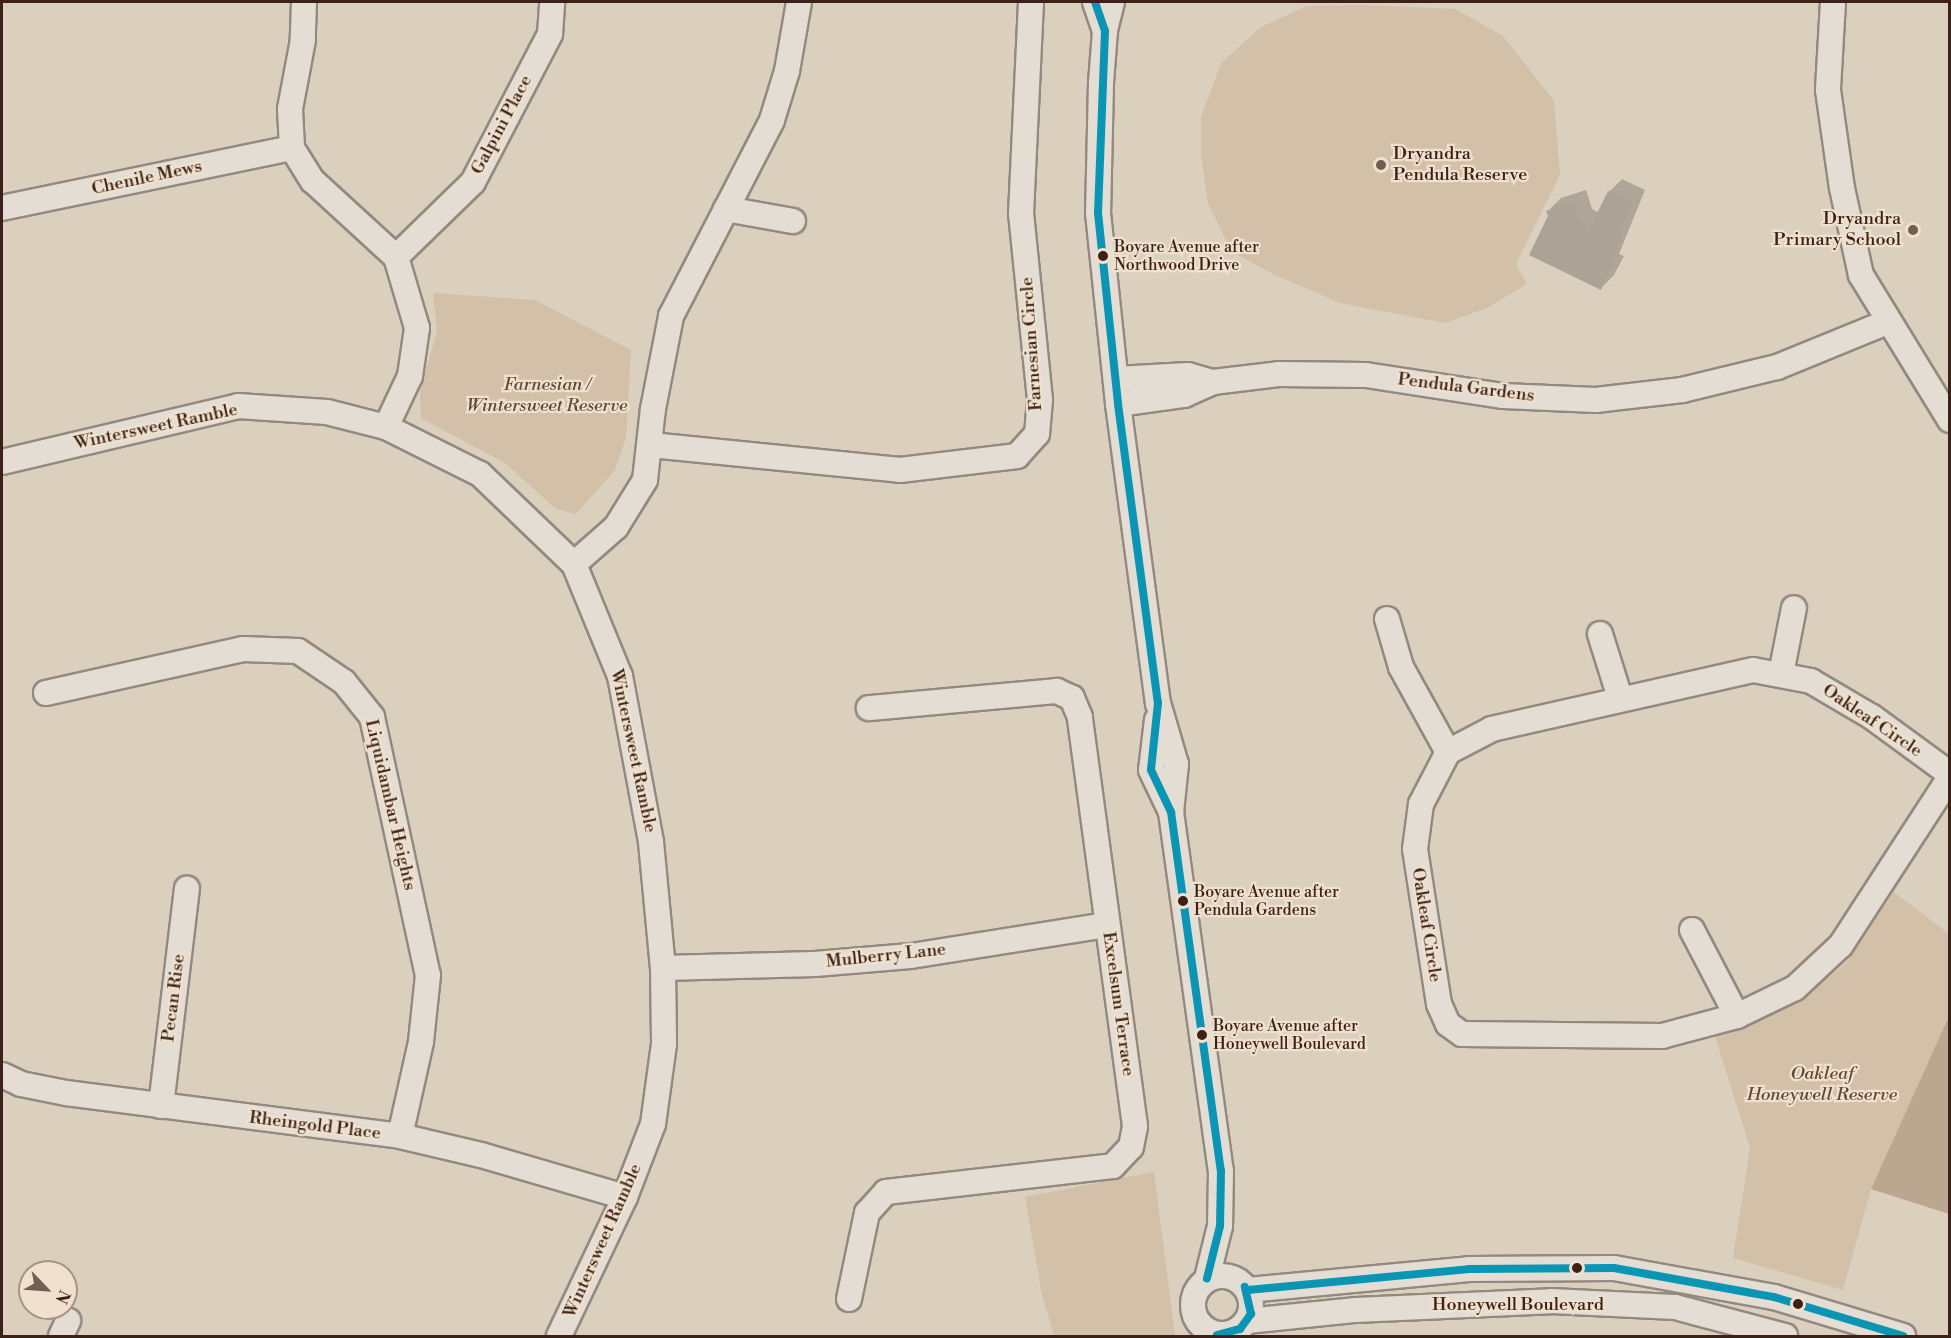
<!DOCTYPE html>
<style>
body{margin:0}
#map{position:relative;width:1951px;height:1338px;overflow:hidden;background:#dbcfbe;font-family:"Libre Bodoni",serif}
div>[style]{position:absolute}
.green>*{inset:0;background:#d2c0a9}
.water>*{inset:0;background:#bba690}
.shadow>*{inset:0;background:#0003}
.building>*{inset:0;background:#aca296}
.roads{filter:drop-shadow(2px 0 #94897f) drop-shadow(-2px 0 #94897f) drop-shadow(0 2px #94897f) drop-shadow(0 -2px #94897f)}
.minor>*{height:24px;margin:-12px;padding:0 12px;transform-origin:12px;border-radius:12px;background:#e3ddd4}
.minor>.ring{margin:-12px;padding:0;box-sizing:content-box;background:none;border:24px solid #e3ddd4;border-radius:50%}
.bus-1>*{height:8px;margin:-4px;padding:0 4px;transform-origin:4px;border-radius:4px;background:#0995b3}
.dots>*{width:16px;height:16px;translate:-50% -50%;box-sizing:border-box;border:3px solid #efe1cd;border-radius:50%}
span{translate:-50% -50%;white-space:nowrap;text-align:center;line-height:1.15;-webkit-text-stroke:4.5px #efe1cd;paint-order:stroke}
.bus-label{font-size:16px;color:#3b2117}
.left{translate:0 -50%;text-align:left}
.street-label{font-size:18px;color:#3b2117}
.poi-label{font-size:18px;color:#3b2117}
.right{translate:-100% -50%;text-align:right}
.park-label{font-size:18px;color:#5f4637;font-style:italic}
.frame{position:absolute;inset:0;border:3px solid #3b2117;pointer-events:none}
.north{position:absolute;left:18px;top:1260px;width:60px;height:60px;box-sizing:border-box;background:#efe1cd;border:2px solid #a79484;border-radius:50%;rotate:115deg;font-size:16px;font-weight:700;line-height:24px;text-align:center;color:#3b2117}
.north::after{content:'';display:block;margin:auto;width:21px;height:27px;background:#735e51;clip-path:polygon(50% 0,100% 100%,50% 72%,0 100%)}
</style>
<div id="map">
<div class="green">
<i style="clip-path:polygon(1364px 5px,1455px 9px,1503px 36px,1554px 101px,1560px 175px,1516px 264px,1527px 284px,1487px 308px,1445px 323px,1340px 303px,1273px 274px,1231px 251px,1208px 203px,1201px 155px,1201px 117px,1221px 63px,1261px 27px,1307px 6px)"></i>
<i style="clip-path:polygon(433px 293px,535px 300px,631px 350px,626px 437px,615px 470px,576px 514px,556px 509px,505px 463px,421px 418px,420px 391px,437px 331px)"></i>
<i style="clip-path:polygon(1894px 892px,1949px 934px,1949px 1016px,1871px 1189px,1843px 1290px,1733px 1258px,1750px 1148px,1715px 1036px,1805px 997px,1846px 963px)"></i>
<i style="clip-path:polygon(1154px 1172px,1175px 1336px,1054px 1336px,1042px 1295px,1025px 1197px)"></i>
</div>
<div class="water">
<i style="clip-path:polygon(1949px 1016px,1950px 1214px,1949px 1214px,1871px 1189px)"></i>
</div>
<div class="shadow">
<i style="clip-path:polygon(1622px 179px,1645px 190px,1619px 254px,1624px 256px,1614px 275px,1601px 288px,1548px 211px,1561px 198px,1586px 190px,1592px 209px,1599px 213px,1609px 192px)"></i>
</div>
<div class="building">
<i style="clip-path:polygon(1608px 191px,1633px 203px,1619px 232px,1623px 234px,1601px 290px,1529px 255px,1548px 216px,1546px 211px,1573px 202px,1579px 222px,1590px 228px)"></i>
</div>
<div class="roads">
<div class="minor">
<i style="left:304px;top:2px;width:38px;rotate:92deg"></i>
<i style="left:303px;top:40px;width:70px;rotate:100.7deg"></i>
<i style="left:290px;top:109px;width:39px;rotate:87deg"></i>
<i style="left:292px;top:148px;width:39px;rotate:58deg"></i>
<i style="left:313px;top:181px;width:113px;rotate:42.5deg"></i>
<i style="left:396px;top:257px;width:74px;rotate:73.5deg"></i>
<i style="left:417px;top:328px;width:49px;rotate:98.3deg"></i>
<i style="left:410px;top:376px;width:56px;rotate:115.2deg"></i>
<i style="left:1095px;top:2px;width:31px;rotate:71deg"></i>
<i style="left:1112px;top:2px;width:30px;rotate:104deg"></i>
<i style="left:1105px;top:31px;width:52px;rotate:94.4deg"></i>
<i style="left:1101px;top:83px;width:130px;rotate:91.3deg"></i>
<i style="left:1098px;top:213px;width:192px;rotate:84deg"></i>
<i style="left:1118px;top:404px;width:302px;rotate:82.4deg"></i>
<i style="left:1158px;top:703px;width:64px;rotate:73.6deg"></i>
<i style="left:1176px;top:764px;width:48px;rotate:95.9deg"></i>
<i style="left:1833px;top:2px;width:88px;rotate:93.3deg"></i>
<i style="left:1828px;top:90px;width:99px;rotate:81.9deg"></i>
<i style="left:1842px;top:188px;width:89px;rotate:77.7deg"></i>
<i style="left:1861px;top:275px;width:170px;rotate:58.5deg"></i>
<i style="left:2px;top:208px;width:296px;rotate:-11.7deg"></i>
<i style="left:726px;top:209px;width:68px;rotate:10.2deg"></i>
<i style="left:396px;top:257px;width:107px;rotate:-44.2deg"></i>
<i style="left:473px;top:182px;width:167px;rotate:-62.5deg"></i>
<i style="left:550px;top:34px;width:32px;rotate:-86deg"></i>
<i style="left:1116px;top:379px;width:72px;rotate:-3.2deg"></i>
<i style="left:1188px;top:375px;width:26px;rotate:16deg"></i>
<i style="left:1118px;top:404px;width:67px;rotate:-7.8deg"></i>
<i style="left:1184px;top:395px;width:32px;rotate:-24deg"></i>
<i style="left:1213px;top:382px;width:66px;rotate:-6.9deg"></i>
<i style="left:1279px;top:374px;width:87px;rotate:0.7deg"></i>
<i style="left:1366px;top:375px;width:139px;rotate:8.7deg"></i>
<i style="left:1503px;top:396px;width:93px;rotate:2.5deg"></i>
<i style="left:1596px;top:400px;width:87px;rotate:-6.6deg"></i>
<i style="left:1682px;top:390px;width:98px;rotate:-13.6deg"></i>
<i style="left:1777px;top:367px;width:119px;rotate:-22.2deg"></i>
<i style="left:651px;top:445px;width:250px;rotate:5.7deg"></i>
<i style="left:900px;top:470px;width:118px;rotate:-6.8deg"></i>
<i style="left:1017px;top:456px;width:30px;rotate:-48deg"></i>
<i style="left:1037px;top:434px;width:34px;rotate:-85deg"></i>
<i style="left:1040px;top:400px;width:187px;rotate:-95.8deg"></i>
<i style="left:1021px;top:214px;width:212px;rotate:-87.3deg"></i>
<i style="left:2px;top:462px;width:243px;rotate:-13.3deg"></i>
<i style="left:238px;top:406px;width:89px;rotate:3.9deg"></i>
<i style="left:327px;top:412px;width:61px;rotate:14.3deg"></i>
<i style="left:386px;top:427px;width:105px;rotate:26.6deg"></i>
<i style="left:480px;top:474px;width:130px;rotate:43.8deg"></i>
<i style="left:574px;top:564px;width:121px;rotate:67.7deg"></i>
<i style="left:620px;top:676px;width:169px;rotate:79.4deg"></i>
<i style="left:651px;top:842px;width:127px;rotate:84.6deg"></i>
<i style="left:663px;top:968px;width:76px;rotate:89.2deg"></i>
<i style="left:664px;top:1044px;width:81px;rotate:97.8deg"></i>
<i style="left:653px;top:1124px;width:78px;rotate:111deg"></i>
<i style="left:625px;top:1197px;width:154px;rotate:115.4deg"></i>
<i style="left:574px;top:564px;width:56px;rotate:-41.4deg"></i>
<i style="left:616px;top:527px;width:55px;rotate:-58.3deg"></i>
<i style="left:645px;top:480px;width:71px;rotate:-83.6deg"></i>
<i style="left:653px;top:409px;width:95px;rotate:-79deg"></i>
<i style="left:671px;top:316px;width:220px;rotate:-62.7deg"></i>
<i style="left:772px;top:120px;width:51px;rotate:-73deg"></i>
<i style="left:787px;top:71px;width:70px;rotate:-80.1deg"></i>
<i style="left:1387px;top:619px;width:50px;rotate:73.7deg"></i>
<i style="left:1401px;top:667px;width:97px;rotate:61.1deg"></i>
<i style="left:1600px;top:634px;width:67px;rotate:72.6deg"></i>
<i style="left:1781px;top:674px;width:67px;rotate:-78.9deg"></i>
<i style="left:46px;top:693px;width:202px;rotate:-12.6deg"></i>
<i style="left:243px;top:649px;width:55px;rotate:2.1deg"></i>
<i style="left:298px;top:651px;width:55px;rotate:34deg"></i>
<i style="left:344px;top:682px;width:45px;rotate:51.3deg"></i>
<i style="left:372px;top:717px;width:264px;rotate:77.8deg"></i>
<i style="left:428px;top:975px;width:67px;rotate:96deg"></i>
<i style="left:421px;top:1042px;width:96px;rotate:102.6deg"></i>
<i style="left:1157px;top:720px;width:50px;rotate:96.8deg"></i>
<i style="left:1151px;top:770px;width:47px;rotate:64.5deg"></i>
<i style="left:1171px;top:812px;width:362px;rotate:82.1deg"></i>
<i style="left:1221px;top:1171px;width:55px;rotate:91deg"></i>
<i style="left:1220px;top:1226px;width:54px;rotate:104deg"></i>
<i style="left:1950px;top:774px;width:97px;rotate:-143.8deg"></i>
<i style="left:1872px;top:717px;width:71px;rotate:-149.5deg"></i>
<i style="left:1811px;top:681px;width:59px;rotate:-169.3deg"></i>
<i style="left:1753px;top:670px;width:268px;rotate:167.3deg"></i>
<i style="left:1492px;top:729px;width:50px;rotate:152.4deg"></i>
<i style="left:1448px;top:752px;width:59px;rotate:117.4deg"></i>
<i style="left:1421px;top:804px;width:45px;rotate:97.6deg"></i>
<i style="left:1415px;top:849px;width:157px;rotate:81.2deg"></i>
<i style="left:1439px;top:1004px;width:22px;rotate:66deg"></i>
<i style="left:1448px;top:1024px;width:17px;rotate:36deg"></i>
<i style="left:1462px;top:1034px;width:200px;rotate:0.6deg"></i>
<i style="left:1662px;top:1036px;width:78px;rotate:-14.9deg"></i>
<i style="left:1737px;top:1016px;width:64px;rotate:-25.8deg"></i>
<i style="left:1795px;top:988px;width:63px;rotate:-43.1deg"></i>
<i style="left:1841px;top:945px;width:200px;rotate:-57deg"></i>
<i style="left:1692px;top:930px;width:97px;rotate:62.4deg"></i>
<i style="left:663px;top:968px;width:152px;rotate:-1.5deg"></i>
<i style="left:815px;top:964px;width:96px;rotate:-4.8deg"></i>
<i style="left:911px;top:956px;width:197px;rotate:-9deg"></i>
<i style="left:2px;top:1075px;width:21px;rotate:25deg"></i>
<i style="left:21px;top:1084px;width:46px;rotate:11.3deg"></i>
<i style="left:66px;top:1093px;width:337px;rotate:7.3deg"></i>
<i style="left:400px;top:1136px;width:83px;rotate:13.2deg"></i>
<i style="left:481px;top:1155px;width:150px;rotate:16.3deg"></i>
<i style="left:161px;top:1106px;width:219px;rotate:-83.2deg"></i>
<i class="ring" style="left:1193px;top:1276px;width:34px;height:34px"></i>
<i style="left:1248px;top:1290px;width:222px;rotate:-5.4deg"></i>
<i style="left:1469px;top:1269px;width:145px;rotate:-0.4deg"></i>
<i style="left:1614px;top:1268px;width:163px;rotate:10.3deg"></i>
<i style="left:1774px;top:1297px;width:135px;rotate:16.8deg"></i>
<i style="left:849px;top:1299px;width:88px;rotate:-78.2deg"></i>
<i style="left:867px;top:1213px;width:28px;rotate:-48deg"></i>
<i style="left:886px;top:1192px;width:228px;rotate:-6.5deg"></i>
<i style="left:1113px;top:1166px;width:26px;rotate:-47deg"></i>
<i style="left:1131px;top:1147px;width:21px;rotate:-79deg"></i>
<i style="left:1135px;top:1126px;width:413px;rotate:-97.7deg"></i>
<i style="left:1080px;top:717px;width:21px;rotate:-113deg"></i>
<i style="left:1072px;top:698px;width:17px;rotate:-155deg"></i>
<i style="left:1057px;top:691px;width:189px;rotate:174.8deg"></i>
<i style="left:1247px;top:1321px;width:110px;rotate:-5.8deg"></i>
<i style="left:1356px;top:1310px;width:195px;rotate:-2.6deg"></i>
<i style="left:1551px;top:1301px;width:124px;rotate:2.8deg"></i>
<i style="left:1675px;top:1307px;width:114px;rotate:14.8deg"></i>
<i style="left:61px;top:1336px;width:17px;rotate:-65deg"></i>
</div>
</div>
<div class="bus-1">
<i style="left:1095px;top:2px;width:31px;rotate:71deg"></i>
<i style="left:1105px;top:31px;width:182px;rotate:92.2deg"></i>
<i style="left:1098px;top:213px;width:192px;rotate:84deg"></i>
<i style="left:1118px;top:404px;width:302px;rotate:82.4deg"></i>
<i style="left:1158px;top:703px;width:67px;rotate:96deg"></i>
<i style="left:1151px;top:770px;width:47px;rotate:64.5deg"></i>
<i style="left:1171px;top:812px;width:362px;rotate:82.1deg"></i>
<i style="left:1221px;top:1171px;width:55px;rotate:91deg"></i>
<i style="left:1220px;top:1226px;width:54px;rotate:104deg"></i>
<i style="left:1248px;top:1290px;width:222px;rotate:-5.4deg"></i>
<i style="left:1469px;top:1269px;width:145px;rotate:-0.4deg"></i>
<i style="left:1614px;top:1268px;width:163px;rotate:10.3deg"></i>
<i style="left:1774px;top:1297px;width:135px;rotate:16.8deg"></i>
<i style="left:1217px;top:1335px;width:24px;rotate:-15deg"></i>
<i style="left:1240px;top:1329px;width:19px;rotate:-54deg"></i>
<i style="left:1251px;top:1314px;width:28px;rotate:-103deg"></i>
</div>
<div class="dots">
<i style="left:1381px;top:165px;background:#735e51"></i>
<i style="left:1913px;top:230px;background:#735e51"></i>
<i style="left:1103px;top:256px;background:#3b2117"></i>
<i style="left:1183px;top:901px;background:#3b2117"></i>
<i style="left:1202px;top:1035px;background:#3b2117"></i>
<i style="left:1577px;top:1268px;background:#3b2117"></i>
<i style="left:1798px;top:1304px;background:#3b2117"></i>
</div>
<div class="bus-label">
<span class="left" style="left:1114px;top:256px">Boyare Avenue after<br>Northwood Drive</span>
<span class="left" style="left:1194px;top:901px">Boyare Avenue after<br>Pendula Gardens</span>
<span class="left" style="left:1213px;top:1035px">Boyare Avenue after<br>Honeywell Boulevard</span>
</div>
<div class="street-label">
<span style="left:502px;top:125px;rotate:-62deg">Galpini Place</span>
<span style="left:147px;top:178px;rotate:-12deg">Chenile Mews</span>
<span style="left:1032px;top:344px;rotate:-94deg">Farnesian Circle</span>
<span style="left:1466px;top:388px;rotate:7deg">Pendula Gardens</span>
<span style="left:156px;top:427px;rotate:-12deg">Wintersweet Ramble</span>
<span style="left:1872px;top:721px;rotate:34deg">Oakleaf Circle</span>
<span style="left:633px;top:751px;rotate:78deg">Wintersweet Ramble</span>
<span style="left:390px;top:805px;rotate:77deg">Liquidambar Heights</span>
<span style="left:1426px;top:925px;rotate:81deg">Oakleaf Circle</span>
<span style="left:886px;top:956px;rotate:-6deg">Mulberry Lane</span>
<span style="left:174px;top:998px;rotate:-83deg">Pecan Rise</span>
<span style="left:1118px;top:1004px;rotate:82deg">Excelsum Terrace</span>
<span style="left:315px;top:1126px;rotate:7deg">Rheingold Place</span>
<span style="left:603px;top:1241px;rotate:-66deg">Wintersweet Ramble</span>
<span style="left:1518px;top:1305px">Honeywell Boulevard</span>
</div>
<div class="poi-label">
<span class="left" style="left:1393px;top:165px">Dryandra<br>Pendula Reserve</span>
<span class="right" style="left:1901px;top:230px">Dryandra<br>Primary School</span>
</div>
<div class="park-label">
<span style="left:547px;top:396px">Farnesian /<br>Wintersweet Reserve</span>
<span style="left:1822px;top:1085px">Oakleaf<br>Honeywell Reserve</span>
</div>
<div class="frame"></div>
<div class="north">N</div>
</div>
